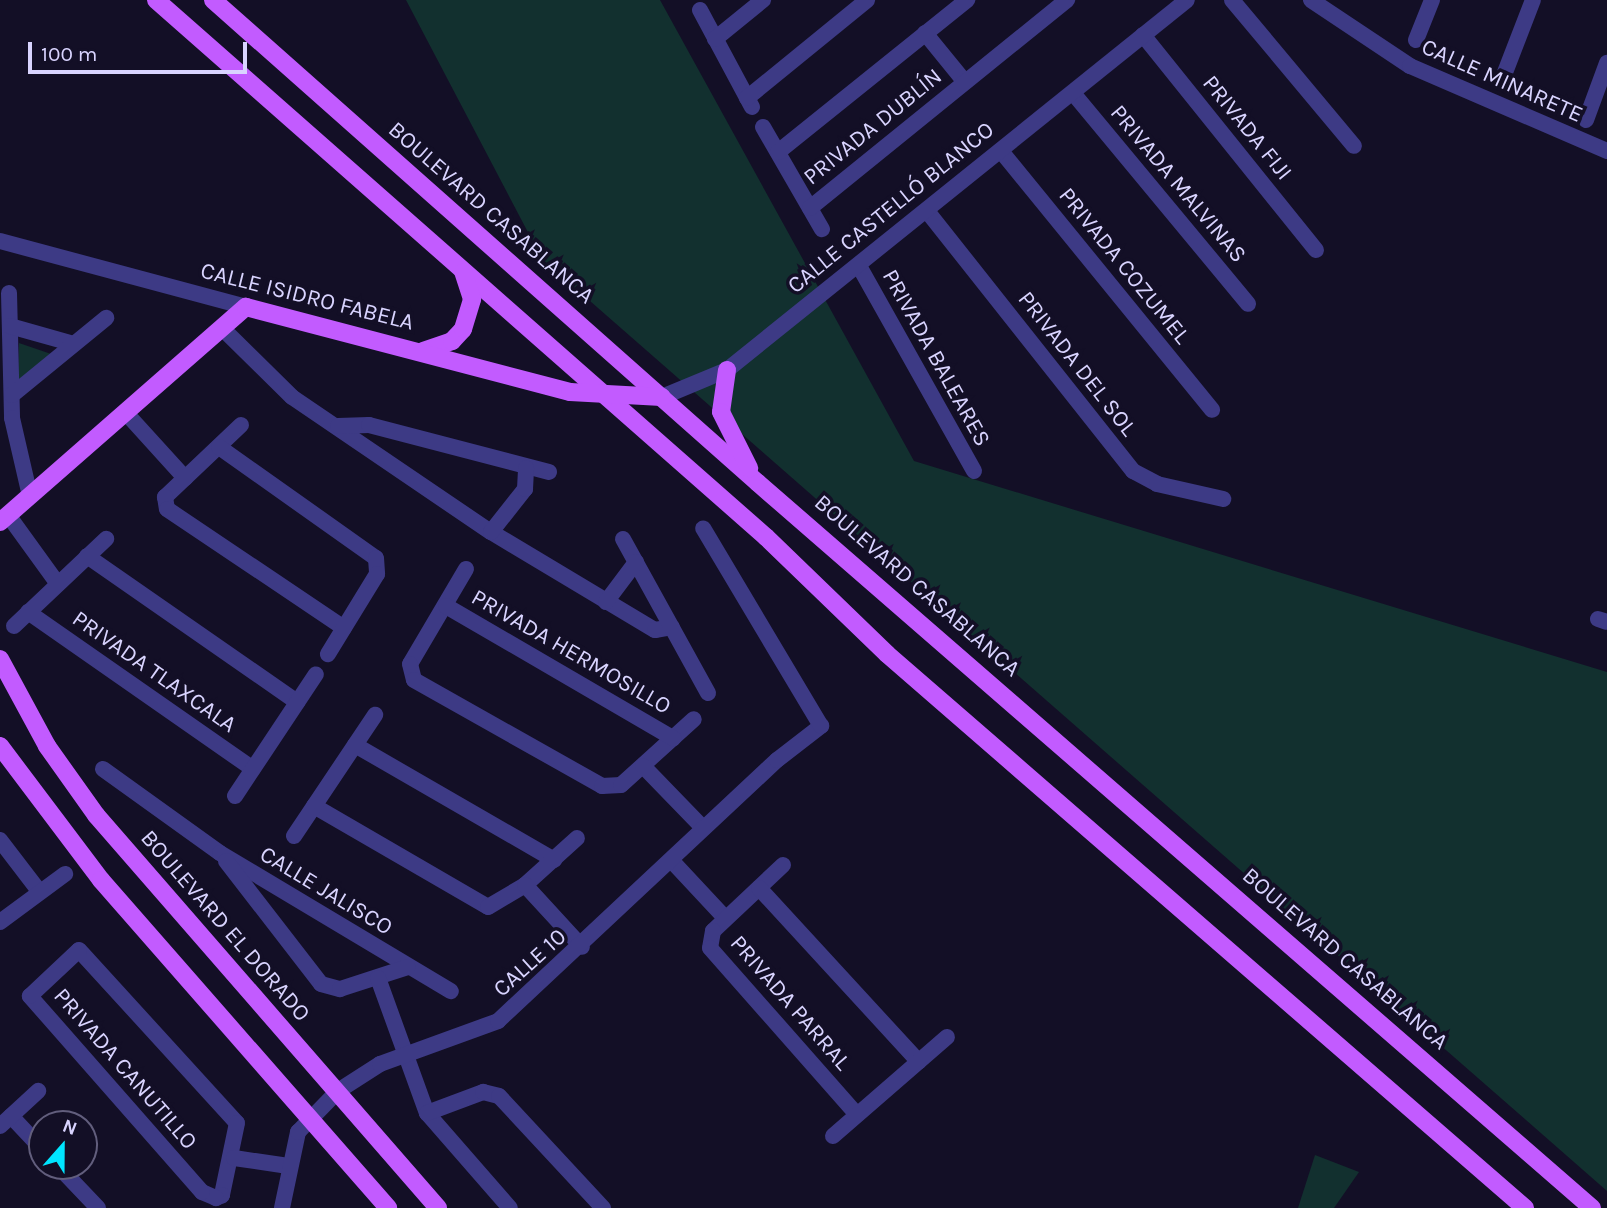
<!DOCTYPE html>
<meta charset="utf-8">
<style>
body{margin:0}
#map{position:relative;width:1607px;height:1208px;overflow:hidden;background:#130f26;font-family:Karla,sans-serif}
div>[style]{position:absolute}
.green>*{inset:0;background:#12302f}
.minor>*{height:16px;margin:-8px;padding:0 8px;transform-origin:8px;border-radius:8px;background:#3d3a85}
.major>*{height:18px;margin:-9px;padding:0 9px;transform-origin:9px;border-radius:9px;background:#c25bff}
span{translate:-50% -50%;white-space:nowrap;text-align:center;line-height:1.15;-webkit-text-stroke:7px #130f26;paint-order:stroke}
.street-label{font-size:23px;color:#d9d4ff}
.north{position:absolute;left:28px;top:1110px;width:70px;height:70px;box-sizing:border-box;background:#130f26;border:2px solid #625e7d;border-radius:50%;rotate:21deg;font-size:19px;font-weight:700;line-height:28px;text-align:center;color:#d9d4ff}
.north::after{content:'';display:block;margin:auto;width:24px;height:32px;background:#00e5ff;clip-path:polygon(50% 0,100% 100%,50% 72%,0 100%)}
.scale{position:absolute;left:28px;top:42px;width:219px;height:32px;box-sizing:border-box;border:4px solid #d9d4ff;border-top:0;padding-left:9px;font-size:21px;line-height:24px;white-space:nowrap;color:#d9d4ff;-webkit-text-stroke:5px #130f26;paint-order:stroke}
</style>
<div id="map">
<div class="green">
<i style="clip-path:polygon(406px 0,660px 0,914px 461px,1607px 672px,1607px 1191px,542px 259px)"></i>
<i style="clip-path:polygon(19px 343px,54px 355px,18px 382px)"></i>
<i style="clip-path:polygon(1315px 1155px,1359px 1172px,1334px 1208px,1298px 1208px)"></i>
</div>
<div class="minor">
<i style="left:1232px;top:0;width:190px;rotate:50.1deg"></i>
<i style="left:1311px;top:0;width:119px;rotate:33.7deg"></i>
<i style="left:1410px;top:66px;width:215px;rotate:23.3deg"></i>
<i style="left:700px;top:10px;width:110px;rotate:61.8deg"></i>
<i style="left:925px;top:33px;width:63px;rotate:50.8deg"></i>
<i style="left:1143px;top:35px;width:276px;rotate:51.2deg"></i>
<i style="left:715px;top:39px;width:62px;rotate:-39.1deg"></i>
<i style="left:1416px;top:40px;width:43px;rotate:-68.2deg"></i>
<i style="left:1504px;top:75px;width:80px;rotate:-68.9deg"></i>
<i style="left:1073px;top:93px;width:274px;rotate:50.3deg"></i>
<i style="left:747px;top:98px;width:155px;rotate:-39.2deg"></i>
<i style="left:1586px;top:120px;width:61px;rotate:-69.8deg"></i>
<i style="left:763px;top:127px;width:118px;rotate:60deg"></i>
<i style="left:1001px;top:151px;width:334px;rotate:50.8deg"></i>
<i style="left:778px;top:152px;width:243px;rotate:-38.8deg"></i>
<i style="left:810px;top:208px;width:331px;rotate:-39deg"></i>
<i style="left:927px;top:211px;width:332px;rotate:51.6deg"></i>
<i style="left:1133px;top:471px;width:27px;rotate:28deg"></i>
<i style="left:1157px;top:484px;width:68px;rotate:12.8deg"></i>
<i style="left:0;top:241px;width:255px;rotate:15deg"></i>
<i style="left:859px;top:266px;width:235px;rotate:60.7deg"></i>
<i style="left:9px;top:293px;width:125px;rotate:88.6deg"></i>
<i style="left:12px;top:418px;width:80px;rotate:77deg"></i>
<i style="left:10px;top:326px;width:66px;rotate:15.7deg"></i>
<i style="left:222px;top:328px;width:98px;rotate:44.6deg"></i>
<i style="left:292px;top:397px;width:240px;rotate:34.2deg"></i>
<i style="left:491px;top:532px;width:191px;rotate:30.9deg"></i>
<i style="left:655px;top:630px;width:17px;rotate:-10deg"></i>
<i style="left:12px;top:395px;width:122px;rotate:-39.3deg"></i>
<i style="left:662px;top:397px;width:70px;rotate:-22.6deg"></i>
<i style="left:727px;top:370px;width:590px;rotate:-38.81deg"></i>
<i style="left:126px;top:413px;width:88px;rotate:47.8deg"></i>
<i style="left:241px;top:425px;width:105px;rotate:136.5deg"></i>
<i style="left:165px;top:497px;width:12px;rotate:81deg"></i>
<i style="left:167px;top:509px;width:213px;rotate:33.9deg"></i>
<i style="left:338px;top:426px;width:31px;rotate:-2deg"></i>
<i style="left:369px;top:425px;width:186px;rotate:14.6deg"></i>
<i style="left:219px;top:447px;width:192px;rotate:35.3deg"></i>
<i style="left:376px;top:558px;width:16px;rotate:86deg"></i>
<i style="left:377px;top:574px;width:94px;rotate:121.5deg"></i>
<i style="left:8px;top:515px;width:85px;rotate:54.1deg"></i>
<i style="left:491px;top:532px;width:55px;rotate:-51.7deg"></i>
<i style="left:525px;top:489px;width:21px;rotate:-87deg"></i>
<i style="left:623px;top:539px;width:176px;rotate:61.1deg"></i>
<i style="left:87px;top:556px;width:256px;rotate:34.8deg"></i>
<i style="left:466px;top:569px;width:110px;rotate:120.5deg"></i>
<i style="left:410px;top:664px;width:16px;rotate:76deg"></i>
<i style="left:414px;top:680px;width:216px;rotate:29.4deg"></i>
<i style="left:602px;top:786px;width:19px;rotate:-3deg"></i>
<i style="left:621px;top:785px;width:98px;rotate:-42.1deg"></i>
<i style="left:606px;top:602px;width:50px;rotate:-53.1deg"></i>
<i style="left:446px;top:606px;width:263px;rotate:30.2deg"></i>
<i style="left:28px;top:612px;width:274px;rotate:34.9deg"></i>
<i style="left:1598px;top:619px;width:9px;rotate:18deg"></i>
<i style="left:14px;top:626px;width:127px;rotate:-43.4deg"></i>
<i style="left:355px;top:745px;width:230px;rotate:30deg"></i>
<i style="left:643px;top:766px;width:86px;rotate:45.9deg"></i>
<i style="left:103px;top:769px;width:144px;rotate:35.7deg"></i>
<i style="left:220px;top:853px;width:269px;rotate:30.9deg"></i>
<i style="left:235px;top:796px;width:146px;rotate:-56.4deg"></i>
<i style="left:314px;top:806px;width:201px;rotate:30.1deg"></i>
<i style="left:488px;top:907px;width:43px;rotate:-30.7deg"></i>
<i style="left:525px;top:885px;width:70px;rotate:-42.1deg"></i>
<i style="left:294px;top:836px;width:146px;rotate:-56.2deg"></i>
<i style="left:0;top:840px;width:64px;rotate:52.6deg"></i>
<i style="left:671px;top:860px;width:79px;rotate:47deg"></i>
<i style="left:226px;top:861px;width:155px;rotate:52.3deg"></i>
<i style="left:321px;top:984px;width:20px;rotate:15deg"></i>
<i style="left:340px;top:989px;width:71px;rotate:-17.9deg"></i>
<i style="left:783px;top:865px;width:96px;rotate:136.7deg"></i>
<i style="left:713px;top:931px;width:17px;rotate:100deg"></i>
<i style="left:710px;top:948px;width:222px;rotate:48.6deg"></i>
<i style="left:525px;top:885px;width:84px;rotate:47.4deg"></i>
<i style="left:759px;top:888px;width:236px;rotate:47.4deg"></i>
<i style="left:0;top:922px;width:81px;rotate:-36.4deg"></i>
<i style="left:79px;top:950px;width:234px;rotate:47.6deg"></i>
<i style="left:237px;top:1123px;width:74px;rotate:101.8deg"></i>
<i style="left:222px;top:1195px;width:7px;rotate:153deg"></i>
<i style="left:216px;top:1198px;width:15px;rotate:-157deg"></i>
<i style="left:202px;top:1192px;width:261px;rotate:-131.3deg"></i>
<i style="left:30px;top:996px;width:67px;rotate:-43.2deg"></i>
<i style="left:378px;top:978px;width:144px;rotate:70.1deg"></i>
<i style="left:427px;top:1113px;width:126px;rotate:48.9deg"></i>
<i style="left:427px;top:1113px;width:60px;rotate:-20.6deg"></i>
<i style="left:483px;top:1092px;width:16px;rotate:14deg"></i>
<i style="left:499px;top:1096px;width:153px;rotate:47.1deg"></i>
<i style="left:11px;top:1116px;width:45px;rotate:46.8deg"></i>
<i style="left:0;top:1126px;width:52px;rotate:-42.6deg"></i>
<i style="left:833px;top:1136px;width:151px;rotate:-41deg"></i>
<i style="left:234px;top:1158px;width:55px;rotate:8.4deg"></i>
<i style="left:58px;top:1166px;width:58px;rotate:46.4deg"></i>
<i style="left:282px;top:1208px;width:78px;rotate:-78.1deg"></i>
<i style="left:298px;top:1132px;width:57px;rotate:-45.7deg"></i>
<i style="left:338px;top:1091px;width:50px;rotate:-32.7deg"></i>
<i style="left:380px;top:1064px;width:126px;rotate:-20deg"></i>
<i style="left:498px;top:1021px;width:382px;rotate:-43.1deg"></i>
<i style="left:777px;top:760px;width:56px;rotate:-37.7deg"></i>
<i style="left:821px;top:726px;width:230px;rotate:-120.8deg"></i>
</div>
<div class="major">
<i style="left:156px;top:0;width:813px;rotate:41.36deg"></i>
<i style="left:766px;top:537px;width:168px;rotate:44deg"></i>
<i style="left:887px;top:654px;width:845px;rotate:40.97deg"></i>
<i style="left:213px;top:0;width:728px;rotate:41.55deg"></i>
<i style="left:758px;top:483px;width:1105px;rotate:41deg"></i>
<i style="left:423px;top:351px;width:31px;rotate:-19deg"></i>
<i style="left:452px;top:341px;width:16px;rotate:-47deg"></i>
<i style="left:463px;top:329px;width:31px;rotate:-73deg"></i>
<i style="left:472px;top:299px;width:28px;rotate:-108deg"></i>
<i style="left:727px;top:370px;width:42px;rotate:98.1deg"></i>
<i style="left:721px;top:412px;width:63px;rotate:63.4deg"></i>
<i style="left:0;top:522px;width:327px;rotate:-41.2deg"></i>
<i style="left:246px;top:307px;width:335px;rotate:14.7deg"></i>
<i style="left:570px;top:392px;width:92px;rotate:3.1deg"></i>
<i style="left:0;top:659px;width:99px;rotate:61.6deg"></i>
<i style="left:47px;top:746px;width:85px;rotate:54.6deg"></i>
<i style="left:96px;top:815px;width:521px;rotate:48.97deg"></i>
<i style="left:0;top:746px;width:168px;rotate:53deg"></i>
<i style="left:101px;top:880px;width:436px;rotate:48.8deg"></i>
</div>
<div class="street-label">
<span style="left:1502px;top:81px;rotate:24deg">CALLE MINARETE</span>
<span style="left:873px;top:127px;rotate:-39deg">PRIVADA DUBLÍN</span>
<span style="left:1247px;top:128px;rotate:51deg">PRIVADA FIJI</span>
<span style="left:1178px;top:184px;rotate:50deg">PRIVADA MALVINAS</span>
<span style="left:891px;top:208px;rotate:-39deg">CALLE CASTELLÓ BLANCO</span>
<span style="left:491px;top:213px;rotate:41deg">BOULEVARD CASABLANCA</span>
<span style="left:1124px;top:266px;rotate:51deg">PRIVADA COZUMEL</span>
<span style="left:307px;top:297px;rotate:14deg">CALLE ISIDRO FABELA</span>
<span style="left:936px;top:358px;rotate:61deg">PRIVADA BALEARES</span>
<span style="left:1077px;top:364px;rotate:52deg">PRIVADA DEL SOL</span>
<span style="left:917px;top:586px;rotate:41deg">BOULEVARD CASABLANCA</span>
<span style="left:571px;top:652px;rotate:30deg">PRIVADA HERMOSILLO</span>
<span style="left:154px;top:672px;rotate:35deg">PRIVADA TLAXCALA</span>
<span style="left:326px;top:891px;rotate:31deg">CALLE JALISCO</span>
<span style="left:225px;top:926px;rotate:49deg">BOULEVARD EL DORADO</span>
<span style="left:1345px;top:959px;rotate:41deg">BOULEVARD CASABLANCA</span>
<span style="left:530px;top:963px;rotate:-42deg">CALLE 10</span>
<span style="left:790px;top:1003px;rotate:49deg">PRIVADA PARRAL</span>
<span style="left:125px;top:1069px;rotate:49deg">PRIVADA CANUTILLO</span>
</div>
<div class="north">N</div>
<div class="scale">100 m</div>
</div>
